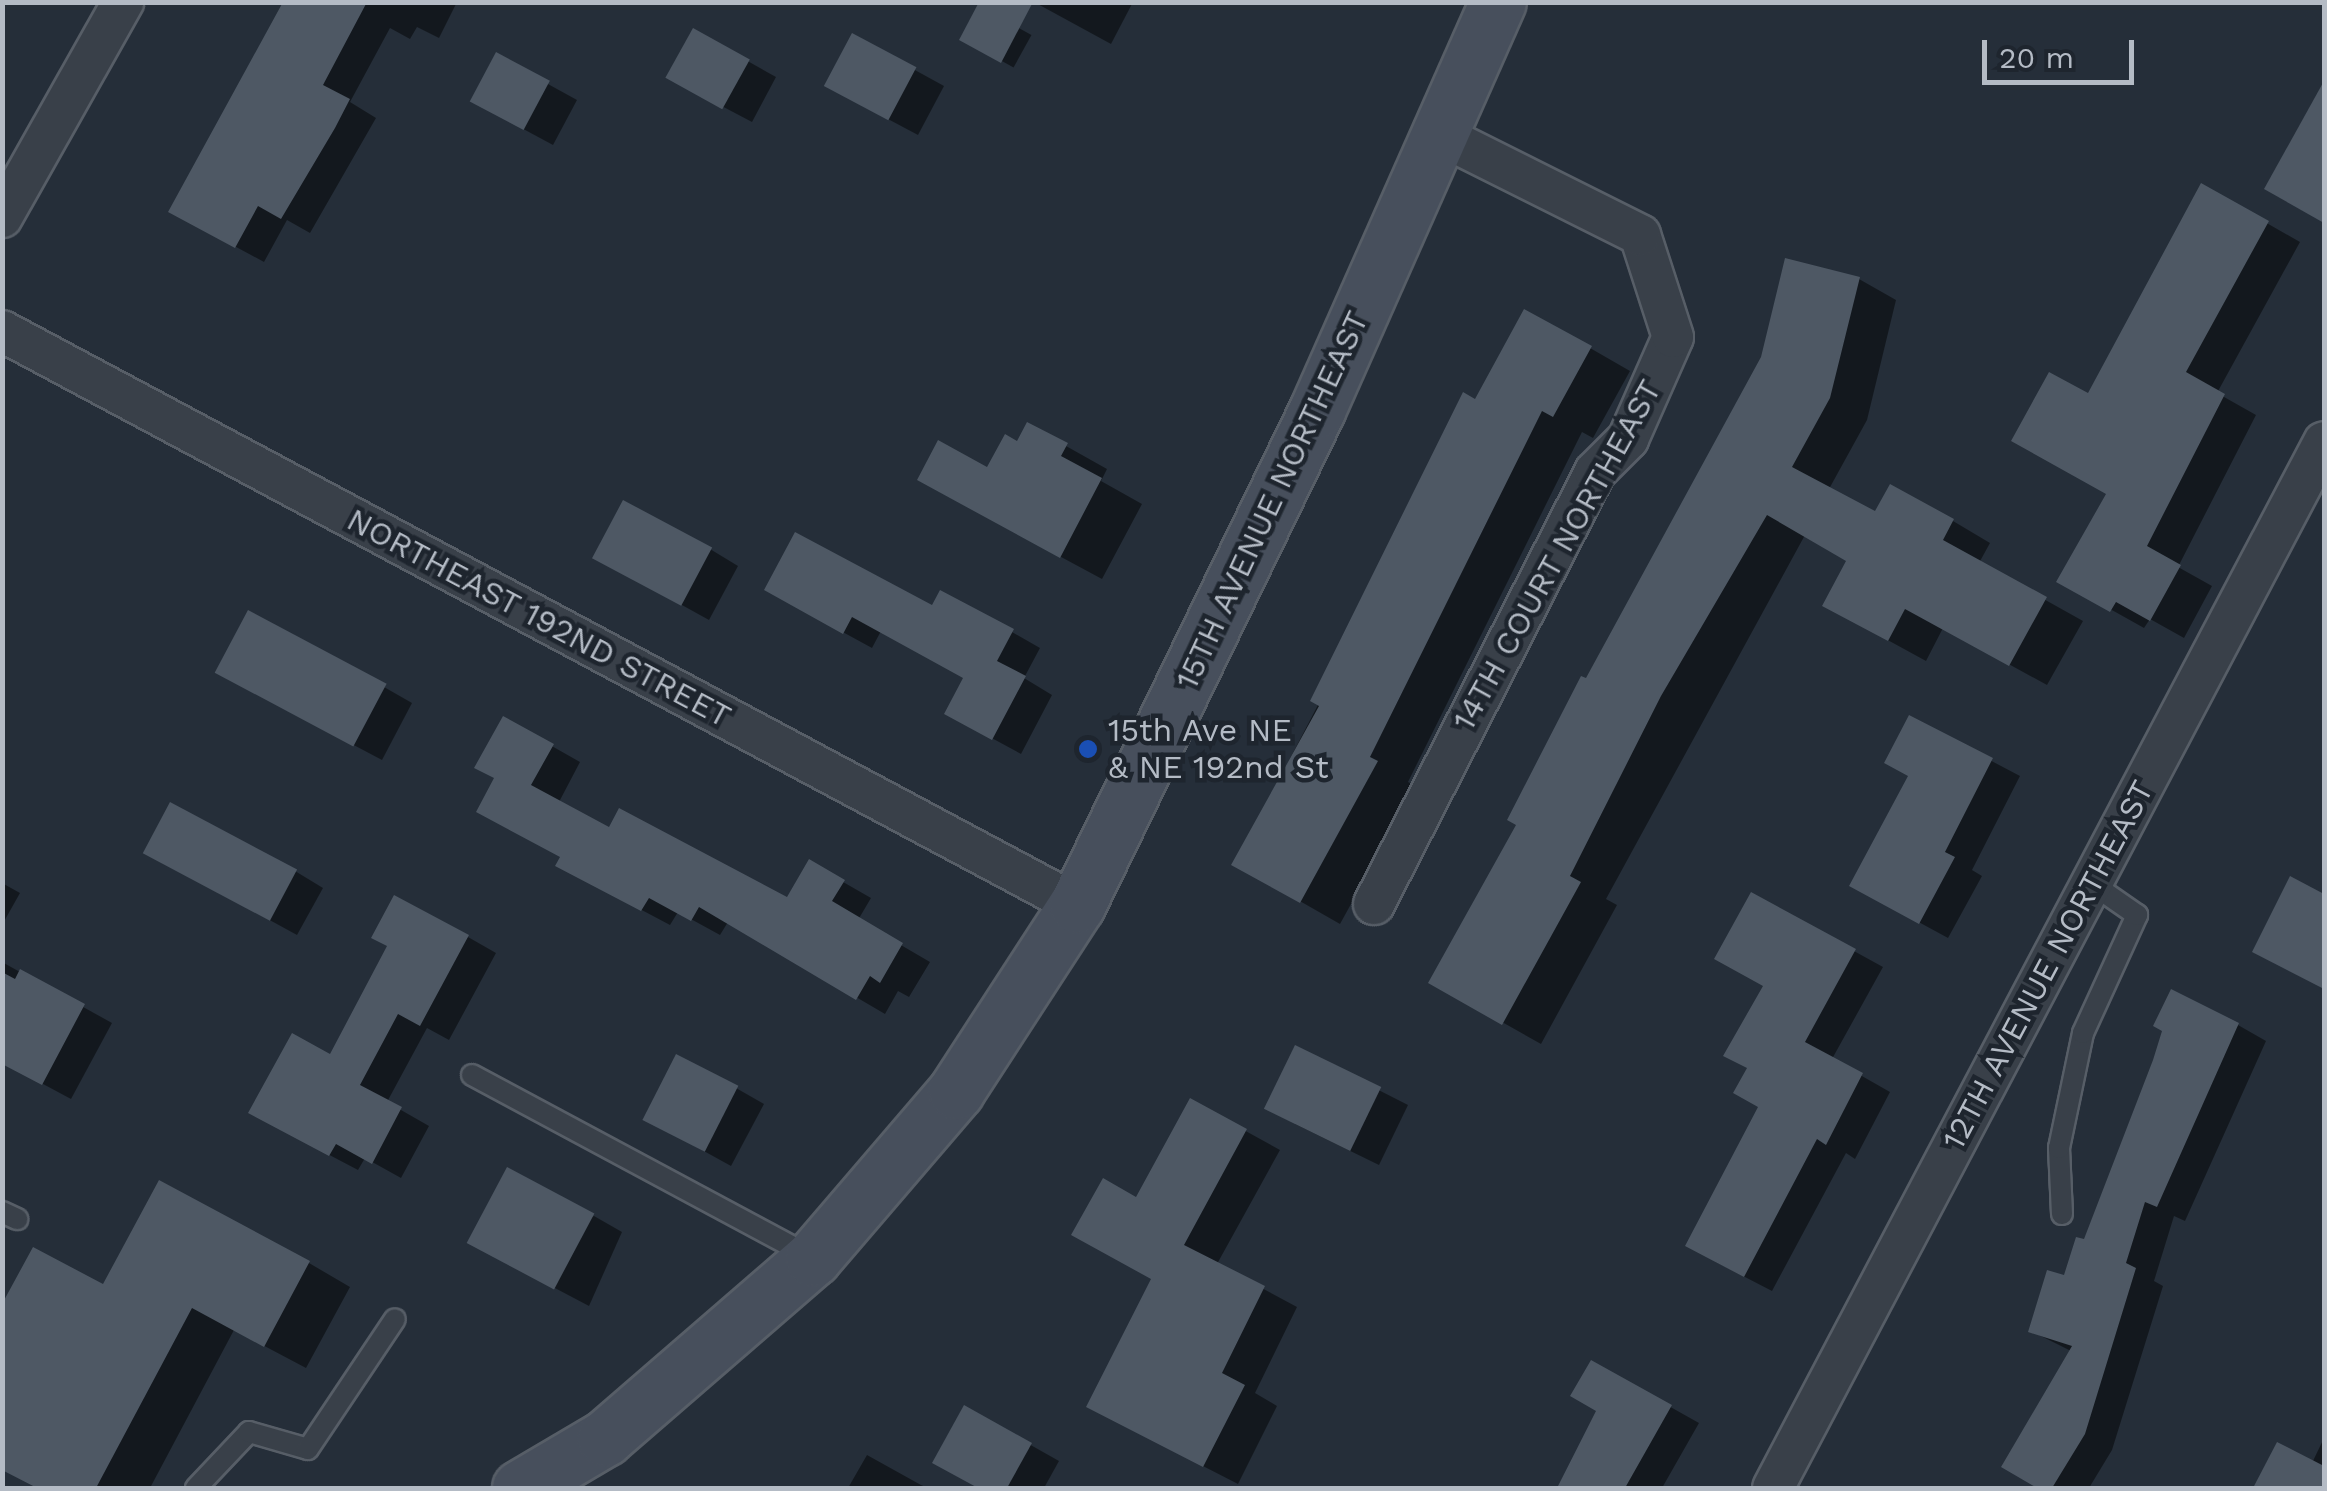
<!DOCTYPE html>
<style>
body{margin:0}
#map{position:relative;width:2327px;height:1491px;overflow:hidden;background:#252e39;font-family:"Work Sans",sans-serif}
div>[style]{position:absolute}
.shadow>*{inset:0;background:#0007;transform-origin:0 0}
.building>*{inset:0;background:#4e5864;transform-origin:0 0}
.roads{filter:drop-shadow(2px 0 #575e67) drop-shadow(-2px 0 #575e67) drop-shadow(0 2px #575e67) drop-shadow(0 -2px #575e67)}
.lane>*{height:20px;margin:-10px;padding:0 10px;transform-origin:10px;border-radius:10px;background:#394049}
.street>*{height:40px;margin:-20px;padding:0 20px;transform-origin:20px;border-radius:20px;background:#394049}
.secondary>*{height:55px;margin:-27.5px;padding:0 27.5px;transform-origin:27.5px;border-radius:27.5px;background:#474f5c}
.dots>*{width:28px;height:28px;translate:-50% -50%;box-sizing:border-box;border:5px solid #1e252e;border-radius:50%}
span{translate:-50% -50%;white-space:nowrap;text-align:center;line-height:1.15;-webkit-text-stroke:9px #1e252e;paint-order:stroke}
.street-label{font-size:32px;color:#b4bbc5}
.poi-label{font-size:32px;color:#b4bbc5}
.left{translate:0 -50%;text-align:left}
.frame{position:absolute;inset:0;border:5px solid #b4bbc5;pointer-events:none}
.scale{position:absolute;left:1982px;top:40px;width:152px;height:45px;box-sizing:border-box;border:5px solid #b4bbc5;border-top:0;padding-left:12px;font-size:30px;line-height:35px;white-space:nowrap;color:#b4bbc5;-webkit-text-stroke:8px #1e252e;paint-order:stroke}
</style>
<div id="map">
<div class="shadow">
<i style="clip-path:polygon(313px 2px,457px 2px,439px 38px,417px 27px,410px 39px,390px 28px,350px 102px,376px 118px,310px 233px,287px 220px,264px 262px,199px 227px)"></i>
<i style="clip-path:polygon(1034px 2px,1133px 2px,1111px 44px)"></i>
<i style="left:979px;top:6px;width:60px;height:37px;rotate:29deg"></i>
<i style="clip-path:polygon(694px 31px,776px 77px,752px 122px,697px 93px)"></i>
<i style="clip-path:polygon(853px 36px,944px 86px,918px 135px,854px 101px)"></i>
<i style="clip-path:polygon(497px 56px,577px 100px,553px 145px,501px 117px)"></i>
<i style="clip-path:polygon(2202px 186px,2300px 242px,2217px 393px,2256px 415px,2178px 567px,2212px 586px,2184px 638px,2150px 619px,2144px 628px,2060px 581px,2109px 494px,2089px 397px)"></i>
<i style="clip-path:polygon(1859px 279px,1896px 300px,1867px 420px,1829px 489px,1876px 514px,1953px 521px,1990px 543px,1979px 563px,2083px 621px,2047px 685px,1943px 628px,1926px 661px,1862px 626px,1849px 560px,1805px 535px,1606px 899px,1617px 905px,1541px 1044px,1431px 982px,1519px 824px,1587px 682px)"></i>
<i style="clip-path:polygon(1590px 348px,1630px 371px,1593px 438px,1582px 432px,1408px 782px,1416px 786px,1340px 924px,1235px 864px,1476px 402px)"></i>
<i style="clip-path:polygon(1018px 444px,1066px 446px,1107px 469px,1101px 481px,1142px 504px,1102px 579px,961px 503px)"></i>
<i style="clip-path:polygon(710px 549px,738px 566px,709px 620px,624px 573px)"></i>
<i style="clip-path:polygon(795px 606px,933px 609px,1012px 632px,1040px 648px,1024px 678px,1052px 695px,1021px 754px,975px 729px,966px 678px,881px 631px,872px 648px)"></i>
<i style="clip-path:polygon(384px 687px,412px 703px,382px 760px,246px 688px)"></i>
<i style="clip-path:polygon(1910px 718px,2020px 776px,1972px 870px,1982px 876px,1948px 938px,1880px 901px,1911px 776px)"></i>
<i style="clip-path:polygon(504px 719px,580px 762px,559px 802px,610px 830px,788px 900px,810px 863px,871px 898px,858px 920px,930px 962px,909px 997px,898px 991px,885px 1014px,728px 922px,720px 935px,678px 912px,670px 925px,587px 881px,497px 778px)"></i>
<i style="clip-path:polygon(174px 868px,295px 871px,323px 888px,297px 935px)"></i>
<i style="clip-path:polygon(2px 883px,20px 893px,2px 925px)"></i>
<i style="clip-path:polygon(1752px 895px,1883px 967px,1832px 1059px,1890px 1092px,1855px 1159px,1846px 1153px,1772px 1291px,1716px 1262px,1761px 1106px,1750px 1068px,1766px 985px)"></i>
<i style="clip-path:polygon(468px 937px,496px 953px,449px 1040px,427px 1028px,387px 1102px,429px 1126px,401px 1178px,365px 1158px,358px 1170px,280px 1129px,331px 1057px)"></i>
<i style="clip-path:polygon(2px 962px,112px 1023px,71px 1099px,2px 1062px)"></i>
<i style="clip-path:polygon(2238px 1025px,2266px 1041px,2185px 1221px,2174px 1216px,2154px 1281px,2163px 1286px,2112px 1450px,2089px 1488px,2042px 1488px,2004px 1466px,2071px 1351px,2031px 1331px,2085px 1242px)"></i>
<i style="clip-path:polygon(1296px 1048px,1408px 1105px,1379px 1165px,1295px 1124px)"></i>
<i style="clip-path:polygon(736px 1088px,764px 1104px,731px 1166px,644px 1118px)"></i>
<i style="clip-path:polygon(1191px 1101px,1280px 1150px,1217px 1264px,1297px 1307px,1255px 1393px,1277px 1406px,1238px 1484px,1123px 1425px,1154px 1279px,1137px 1200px)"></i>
<i style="clip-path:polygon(594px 1216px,622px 1232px,589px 1306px,498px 1258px)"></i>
<i style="clip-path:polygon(309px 1263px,350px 1287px,306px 1368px,234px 1330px,150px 1488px,39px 1488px,2px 1469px,104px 1288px)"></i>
<i style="clip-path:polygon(1592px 1363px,1699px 1423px,1662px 1488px,1560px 1488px,1599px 1410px)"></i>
<i style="clip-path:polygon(965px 1408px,1059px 1461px,1044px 1488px,981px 1488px,935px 1462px)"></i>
<i style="clip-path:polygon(2324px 1438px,2324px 1488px,2256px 1488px,2278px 1446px,2312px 1463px)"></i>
<i style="clip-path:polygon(867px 1455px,921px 1485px,928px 1488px,848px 1488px)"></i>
</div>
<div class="building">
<i style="clip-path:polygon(283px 2px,367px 2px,323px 85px,350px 99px,335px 128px,281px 219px,258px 206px,235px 248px,168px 212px)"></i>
<i style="clip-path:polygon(979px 2px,1033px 2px,1001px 63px,959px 40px)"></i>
<i style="left:693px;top:28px;width:65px;height:57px;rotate:29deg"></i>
<i style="left:852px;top:33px;width:73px;height:60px;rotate:28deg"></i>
<i style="left:496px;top:52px;width:61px;height:56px;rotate:28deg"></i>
<i style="clip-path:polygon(2324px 81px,2324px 223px,2264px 189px)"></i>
<i style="clip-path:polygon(2201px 183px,2269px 221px,2186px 372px,2225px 394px,2147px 546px,2181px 565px,2150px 621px,2116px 602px,2110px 612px,2056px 582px,2106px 494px,2011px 441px,2049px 372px,2088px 393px)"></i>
<i style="clip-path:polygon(1785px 258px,1860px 277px,1830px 398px,1792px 467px,1875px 511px,1890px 484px,1954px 519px,1943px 540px,2047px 597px,2009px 666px,1905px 609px,1888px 641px,1822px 606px,1846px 561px,1767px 515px,1661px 696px,1570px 876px,1581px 882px,1502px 1025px,1428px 983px,1516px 825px,1507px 820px,1581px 676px,1586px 678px,1761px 357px)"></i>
<i style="clip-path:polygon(1524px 309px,1592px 346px,1553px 417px,1542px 411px,1370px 757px,1378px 761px,1300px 903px,1231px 865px,1319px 706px,1310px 701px,1463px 392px,1475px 399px)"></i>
<i style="clip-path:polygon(1027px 422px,1068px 443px,1061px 456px,1102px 478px,1060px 558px,917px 480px,938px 440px,987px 467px,1005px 434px,1017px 441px)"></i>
<i style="left:623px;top:500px;width:101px;height:66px;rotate:28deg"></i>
<i style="clip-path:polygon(795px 532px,932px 605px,940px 590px,1014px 629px,997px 661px,1026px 676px,992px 740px,944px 714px,963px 678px,852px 617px,843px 634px,764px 590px)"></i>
<i style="left:248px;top:610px;width:157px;height:71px;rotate:28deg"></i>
<i style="clip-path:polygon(1909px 715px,1993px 758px,1945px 852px,1955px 857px,1919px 924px,1849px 886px,1908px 776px,1884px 763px)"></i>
<i style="clip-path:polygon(503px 716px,554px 744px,531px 785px,609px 827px,619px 808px,787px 897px,809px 859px,845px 880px,832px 901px,903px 943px,880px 983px,870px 976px,856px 1000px,699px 907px,691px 921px,649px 898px,641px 911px,555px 866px,560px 857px,476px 812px,494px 778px,474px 768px)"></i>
<i style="left:170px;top:802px;width:144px;height:58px;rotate:28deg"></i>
<i style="clip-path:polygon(2290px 876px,2324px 894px,2324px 989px,2252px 952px)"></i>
<i style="clip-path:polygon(1751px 892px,1856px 949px,1805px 1042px,1863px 1073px,1826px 1145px,1817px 1139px,1744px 1277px,1685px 1246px,1758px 1107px,1733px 1093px,1747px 1068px,1723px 1056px,1763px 986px,1714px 959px)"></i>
<i style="clip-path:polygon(394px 895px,469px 935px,420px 1026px,398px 1014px,360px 1085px,402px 1107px,372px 1164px,336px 1144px,329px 1156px,248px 1113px,292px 1033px,330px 1054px,387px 946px,371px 938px)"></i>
<i style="clip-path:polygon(20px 969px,85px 1004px,42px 1085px,2px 1064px,2px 972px,15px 979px)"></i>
<i style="clip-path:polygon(2171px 989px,2239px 1023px,2157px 1207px,2145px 1202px,2126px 1263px,2136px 1268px,2085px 1434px,2052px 1488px,2037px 1488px,2001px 1467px,2072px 1346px,2028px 1332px,2047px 1270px,2064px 1275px,2076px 1237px,2084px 1239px,2153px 1060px,2162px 1031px,2153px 1026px)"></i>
<i style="left:1295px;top:1045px;width:96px;height:71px;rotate:26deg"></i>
<i style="left:676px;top:1054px;width:70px;height:74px;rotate:27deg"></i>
<i style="clip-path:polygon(1190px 1098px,1247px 1129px,1184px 1245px,1265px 1286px,1222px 1373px,1245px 1385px,1203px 1467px,1086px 1407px,1151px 1279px,1071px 1235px,1103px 1178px,1136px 1197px)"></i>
<i style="left:507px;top:1167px;width:99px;height:86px;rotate:28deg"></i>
<i style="clip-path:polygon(159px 1180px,310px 1261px,264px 1347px,192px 1308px,96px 1488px,37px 1488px,2px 1470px,2px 1304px,33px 1247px,103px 1284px)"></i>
<i style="clip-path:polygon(1591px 1360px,1672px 1405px,1625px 1488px,1557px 1488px,1596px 1411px,1570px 1396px)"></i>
<i style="clip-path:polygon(964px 1405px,1032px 1443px,1007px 1488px,978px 1488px,932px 1463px)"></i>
<i style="clip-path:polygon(2277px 1442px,2324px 1466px,2324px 1488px,2253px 1488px)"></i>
</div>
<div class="roads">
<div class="lane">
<i style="left:472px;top:1075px;width:385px;rotate:28.2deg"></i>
<i style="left:2px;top:1212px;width:17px;rotate:25deg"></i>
<i style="left:2062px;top:1214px;width:66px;rotate:-92.6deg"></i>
<i style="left:2059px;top:1148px;width:117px;rotate:-78.2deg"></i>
<i style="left:2083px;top:1033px;width:130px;rotate:-65.4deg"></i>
<i style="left:2137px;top:915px;width:56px;rotate:-145.2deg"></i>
<i style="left:196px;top:1488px;width:77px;rotate:-46.6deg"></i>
<i style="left:249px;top:1432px;width:61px;rotate:16.1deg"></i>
<i style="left:308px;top:1449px;width:156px;rotate:-56.2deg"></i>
</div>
<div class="street">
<i style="left:2px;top:217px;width:247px;rotate:-60.6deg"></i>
<i style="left:2px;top:331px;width:1219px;rotate:28.1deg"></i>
<i style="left:1374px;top:904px;width:485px;rotate:-62.9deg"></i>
<i style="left:1595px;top:472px;width:47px;rotate:-45deg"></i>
<i style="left:1628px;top:439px;width:111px;rotate:-66.2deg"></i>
<i style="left:1673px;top:337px;width:107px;rotate:-107.9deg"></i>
<i style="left:1640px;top:235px;width:221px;rotate:-153.4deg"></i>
<i style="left:1773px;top:1488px;width:1182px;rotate:-62.22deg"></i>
</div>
<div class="secondary">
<i style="left:520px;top:1488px;width:99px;rotate:-30.5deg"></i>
<i style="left:605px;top:1438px;width:275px;rotate:-40.9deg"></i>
<i style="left:813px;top:1258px;width:220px;rotate:-49.4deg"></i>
<i style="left:956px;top:1091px;width:222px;rotate:-57deg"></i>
<i style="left:1077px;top:905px;width:550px;rotate:-64.13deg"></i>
<i style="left:1317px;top:410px;width:446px;rotate:-66.1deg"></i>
</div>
</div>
<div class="dots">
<i style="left:1088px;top:749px;background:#1a4fb4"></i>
</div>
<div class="street-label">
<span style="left:1272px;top:500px;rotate:-65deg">15TH AVENUE NORTHEAST</span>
<span style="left:1557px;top:555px;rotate:-61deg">14TH COURT NORTHEAST</span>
<span style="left:539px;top:618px;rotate:28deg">NORTHEAST 192ND STREET</span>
<span style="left:2048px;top:965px;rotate:-62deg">12TH AVENUE NORTHEAST</span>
</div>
<div class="poi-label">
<span class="left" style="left:1108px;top:749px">15th Ave NE<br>&amp; NE 192nd St</span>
</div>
<div class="frame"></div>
<div class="scale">20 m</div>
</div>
